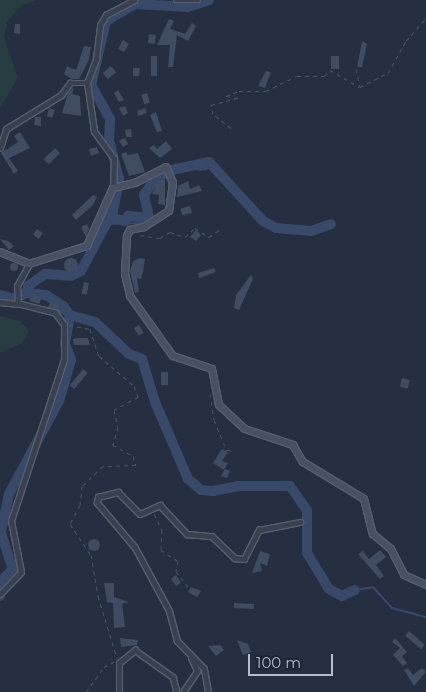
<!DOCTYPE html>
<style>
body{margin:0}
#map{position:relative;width:426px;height:692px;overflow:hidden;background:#252f41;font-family:Montserrat,sans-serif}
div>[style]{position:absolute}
.green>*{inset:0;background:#273d42}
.stream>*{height:2px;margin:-1px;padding:0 1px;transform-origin:1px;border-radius:1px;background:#384969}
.river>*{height:10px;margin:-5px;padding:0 5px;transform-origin:5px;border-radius:5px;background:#384969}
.building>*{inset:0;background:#404c61;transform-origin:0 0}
.round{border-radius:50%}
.path>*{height:1px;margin-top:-0.5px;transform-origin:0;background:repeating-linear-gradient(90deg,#455a5f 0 4px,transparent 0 8px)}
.roads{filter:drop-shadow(1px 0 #575f6e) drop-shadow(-1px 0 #575f6e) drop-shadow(0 1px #575f6e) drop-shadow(0 -1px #575f6e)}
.street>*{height:4.5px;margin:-2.25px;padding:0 2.25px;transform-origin:2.25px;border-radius:2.25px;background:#394151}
.secondary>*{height:6px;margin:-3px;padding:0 3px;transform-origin:3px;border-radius:3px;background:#475064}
span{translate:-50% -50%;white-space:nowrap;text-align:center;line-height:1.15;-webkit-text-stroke:4.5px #1e2636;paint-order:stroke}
.scale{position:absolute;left:248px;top:654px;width:85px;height:22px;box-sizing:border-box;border:2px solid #b6bccb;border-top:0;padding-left:6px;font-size:15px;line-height:18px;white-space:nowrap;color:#b6bccb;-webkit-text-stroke:4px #1e2636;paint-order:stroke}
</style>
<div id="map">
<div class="green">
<i style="clip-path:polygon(0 0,37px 0,21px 6px,7px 22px,4px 37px,18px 78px,0 108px)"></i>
<i style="clip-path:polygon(0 316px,20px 321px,29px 331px,22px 343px,0 353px)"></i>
</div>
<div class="stream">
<i style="left:173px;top:166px;width:27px;rotate:8deg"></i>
<i style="left:200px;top:170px;width:13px;rotate:-13deg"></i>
<i style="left:150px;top:220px;width:27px;rotate:-105deg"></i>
<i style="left:143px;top:194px;width:24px;rotate:-52deg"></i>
<i style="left:106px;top:224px;width:41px;rotate:-1.4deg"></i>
<i style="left:355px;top:590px;width:18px;rotate:-9deg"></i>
<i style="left:373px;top:587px;width:28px;rotate:48deg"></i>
<i style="left:392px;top:608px;width:35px;rotate:15deg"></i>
</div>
<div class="river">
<i style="left:110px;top:217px;width:16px;rotate:15deg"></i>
<i style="left:125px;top:221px;width:6px;rotate:-59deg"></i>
<i style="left:128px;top:216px;width:21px;rotate:5deg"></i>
<i style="left:149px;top:218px;width:24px;rotate:-102deg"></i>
<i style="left:144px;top:195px;width:16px;rotate:-55deg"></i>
<i style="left:153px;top:182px;width:18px;rotate:-38deg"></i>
<i style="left:167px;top:171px;width:43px;rotate:-12.1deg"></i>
<i style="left:209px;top:162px;width:80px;rotate:47.5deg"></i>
<i style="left:263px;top:221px;width:15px;rotate:28deg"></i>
<i style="left:276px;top:228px;width:35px;rotate:5deg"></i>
<i style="left:311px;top:231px;width:21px;rotate:-19deg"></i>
<i style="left:27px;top:293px;width:7px;rotate:-82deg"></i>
<i style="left:28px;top:286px;width:21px;rotate:-35deg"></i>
<i style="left:45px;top:274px;width:26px;rotate:4deg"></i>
<i style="left:71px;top:276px;width:11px;rotate:-27deg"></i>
<i style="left:81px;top:271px;width:68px;rotate:-61.9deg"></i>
<i style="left:113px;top:211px;width:33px;rotate:-79deg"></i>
<i style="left:119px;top:179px;width:40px;rotate:-104.4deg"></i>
<i style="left:109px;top:140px;width:21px;rotate:-87deg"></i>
<i style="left:110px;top:119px;width:39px;rotate:-119deg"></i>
<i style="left:91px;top:85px;width:66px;rotate:-76.8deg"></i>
<i style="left:106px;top:21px;width:34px;rotate:-30deg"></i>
<i style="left:136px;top:4px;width:52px;rotate:3.3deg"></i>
<i style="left:188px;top:7px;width:22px;rotate:-18deg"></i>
<i style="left:0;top:295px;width:15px;rotate:16deg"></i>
<i style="left:14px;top:299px;width:14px;rotate:-25deg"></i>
<i style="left:27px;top:293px;width:19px;rotate:6deg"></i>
<i style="left:46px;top:295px;width:20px;rotate:33deg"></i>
<i style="left:63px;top:306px;width:11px;rotate:52deg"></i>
<i style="left:70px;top:315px;width:29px;rotate:100deg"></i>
<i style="left:65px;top:344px;width:17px;rotate:69deg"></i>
<i style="left:71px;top:360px;width:43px;rotate:106.3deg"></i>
<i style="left:59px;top:401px;width:106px;rotate:118.3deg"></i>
<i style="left:9px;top:494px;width:40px;rotate:102deg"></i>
<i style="left:1px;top:533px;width:38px;rotate:72deg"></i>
<i style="left:13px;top:569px;width:16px;rotate:135deg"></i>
<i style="left:2px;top:580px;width:16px;rotate:97deg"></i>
<i style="left:70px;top:315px;width:26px;rotate:16deg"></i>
<i style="left:95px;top:322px;width:47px;rotate:43.3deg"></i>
<i style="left:129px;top:354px;width:14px;rotate:21deg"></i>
<i style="left:142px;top:359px;width:45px;rotate:73.2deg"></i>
<i style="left:155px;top:402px;width:84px;rotate:66.8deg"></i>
<i style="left:188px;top:479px;width:17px;rotate:40deg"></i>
<i style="left:201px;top:490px;width:12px;rotate:5deg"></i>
<i style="left:213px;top:491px;width:25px;rotate:-11deg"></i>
<i style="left:238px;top:486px;width:52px"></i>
<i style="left:290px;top:486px;width:29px;rotate:55deg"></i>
<i style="left:307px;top:510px;width:43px;rotate:90deg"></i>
<i style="left:307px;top:553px;width:42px;rotate:58.6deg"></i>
<i style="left:329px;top:589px;width:15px;rotate:28deg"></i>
<i style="left:342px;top:596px;width:14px;rotate:-25deg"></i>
</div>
<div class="building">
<i style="clip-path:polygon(169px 19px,174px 21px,170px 29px,185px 34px,192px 23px,196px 26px,188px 41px,177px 35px,173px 67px,168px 67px,170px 45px,157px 45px)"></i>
<i style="clip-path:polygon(15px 24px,20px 24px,20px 34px,14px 33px)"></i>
<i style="left:149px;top:34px;width:7px;height:9px;rotate:8deg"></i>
<i style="clip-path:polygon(123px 40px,129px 44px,124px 52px,118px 49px)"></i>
<i style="clip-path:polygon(362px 41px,367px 44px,362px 67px,357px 67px)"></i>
<i style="clip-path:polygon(84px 46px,91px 47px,89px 60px,79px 79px,72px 79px,64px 74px,67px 66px,76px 70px)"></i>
<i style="left:151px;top:56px;width:6px;height:20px"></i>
<i style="left:331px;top:56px;width:8px;height:13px"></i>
<i style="left:111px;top:66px;width:8px;height:11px;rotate:50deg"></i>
<i style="clip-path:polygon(133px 68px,140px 68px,139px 76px,133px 76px)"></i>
<i style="clip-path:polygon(266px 71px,271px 72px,265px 88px,258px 86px)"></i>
<i style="clip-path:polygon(74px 87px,72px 94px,80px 96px,81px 116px,62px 113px,68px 93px)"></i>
<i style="clip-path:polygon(118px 90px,124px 100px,119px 102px,114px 93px)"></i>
<i style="left:147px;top:93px;width:10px;height:6px;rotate:73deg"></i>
<i style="clip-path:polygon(125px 106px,128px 113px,123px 116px,119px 108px)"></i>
<i style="clip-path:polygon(49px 108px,55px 110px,52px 118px,47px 116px)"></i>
<i style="left:145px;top:108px;width:5px;height:9px;rotate:68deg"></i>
<i style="clip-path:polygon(156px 112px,162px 131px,157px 132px,150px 115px)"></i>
<i style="clip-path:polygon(35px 117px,41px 117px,41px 126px,34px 125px)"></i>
<i style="clip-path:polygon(131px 129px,132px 137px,126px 137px,125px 130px)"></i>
<i style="clip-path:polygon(20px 132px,30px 148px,9px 158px,18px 171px,14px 174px,1px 153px,18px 142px,14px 136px)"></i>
<i style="clip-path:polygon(125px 138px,128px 144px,123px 147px,119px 141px)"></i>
<i style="clip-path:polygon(166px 141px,172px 149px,160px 158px,149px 148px,154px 145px,157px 149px)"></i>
<i style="clip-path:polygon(97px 147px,99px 153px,91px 156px,89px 149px)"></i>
<i style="left:55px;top:148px;width:7px;height:16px;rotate:45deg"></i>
<i style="clip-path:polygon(126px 152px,128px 155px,138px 153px,145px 172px,129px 176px,121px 154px)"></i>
<i style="clip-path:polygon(159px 180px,165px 180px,165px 205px,158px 204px,159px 195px,152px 194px)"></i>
<i style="clip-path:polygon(188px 181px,190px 189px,199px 185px,202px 191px,177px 197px,178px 186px)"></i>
<i style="clip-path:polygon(93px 195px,97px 197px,93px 205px,76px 220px,72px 215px)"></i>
<i style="left:190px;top:206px;width:7px;height:10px;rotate:74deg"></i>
<i style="clip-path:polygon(87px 224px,89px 229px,86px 237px,81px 227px)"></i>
<i style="left:37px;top:229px;width:7px;height:7px;rotate:34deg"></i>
<i style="clip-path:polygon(196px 230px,201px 235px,196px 241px,190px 237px)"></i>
<i style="clip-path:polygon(0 239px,8px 241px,14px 246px,9px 250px)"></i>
<i style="clip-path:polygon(140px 258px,145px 259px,143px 272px,141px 279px,137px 278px,139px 292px,135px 293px,130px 271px,133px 261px)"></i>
<i class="round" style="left:64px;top:258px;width:14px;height:14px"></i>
<i class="round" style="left:10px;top:263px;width:8px;height:8px"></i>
<i style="clip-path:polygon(214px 268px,216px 272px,199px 278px,198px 273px)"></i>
<i style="clip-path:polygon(251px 275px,253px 279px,239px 310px,234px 308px,236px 295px)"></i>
<i style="left:84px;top:282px;width:5px;height:12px;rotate:11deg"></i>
<i style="clip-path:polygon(32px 294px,42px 297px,39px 304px,29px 301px)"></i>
<i style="clip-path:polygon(51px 301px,58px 304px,63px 315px,48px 307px)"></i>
<i style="left:139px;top:325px;width:9px;height:6px;rotate:58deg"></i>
<i style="clip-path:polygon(78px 338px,88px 338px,90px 345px,74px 345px,73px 339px)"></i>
<i style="left:83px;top:369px;width:6px;height:21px;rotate:39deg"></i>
<i style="left:161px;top:372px;width:7px;height:13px"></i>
<i style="left:402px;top:378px;width:8px;height:9px;rotate:14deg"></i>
<i style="clip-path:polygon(222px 449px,228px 452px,222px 461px,228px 463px,224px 470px,213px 463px)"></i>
<i style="clip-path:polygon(225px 469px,230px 471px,227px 478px,221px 476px)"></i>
<i class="round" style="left:88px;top:539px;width:12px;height:12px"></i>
<i style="clip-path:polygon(380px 550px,386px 557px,376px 565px,384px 576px,380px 579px,358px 554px,363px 551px,369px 559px)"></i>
<i style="clip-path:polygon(260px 551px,270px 554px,267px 566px,260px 563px,262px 571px,252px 573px)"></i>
<i style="clip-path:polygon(176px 575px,181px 583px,176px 586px,171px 579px)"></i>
<i style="clip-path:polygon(104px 583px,114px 583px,114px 597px,129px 602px,122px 604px,125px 627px,114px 628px,113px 603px,107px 602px)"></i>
<i style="clip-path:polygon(191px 587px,201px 591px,197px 597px,188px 592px)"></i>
<i style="left:234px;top:603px;width:20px;height:5px;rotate:3deg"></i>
<i style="left:409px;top:631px;width:21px;height:6px;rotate:41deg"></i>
<i style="clip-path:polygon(120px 638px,138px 640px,137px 645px,121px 647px)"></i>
<i style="clip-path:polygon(395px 638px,407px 652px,402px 656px,407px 663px,403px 666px,393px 655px,400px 648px,392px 642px)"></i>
<i style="clip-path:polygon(237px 640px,248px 644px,251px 652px,243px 655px)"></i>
<i style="clip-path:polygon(220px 645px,224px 650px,216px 656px,208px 646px)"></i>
<i style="clip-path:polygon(408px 668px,413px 675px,422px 668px,426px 672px,414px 686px,404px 670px)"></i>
</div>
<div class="path">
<i style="left:356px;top:69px;width:18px;rotate:77deg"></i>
<i style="left:360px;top:87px;width:31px;rotate:-27deg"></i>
<i style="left:388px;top:73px;width:37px;rotate:-61deg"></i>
<i style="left:406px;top:41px;width:30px;rotate:-49deg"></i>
<i style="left:231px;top:128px;width:23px;rotate:-142deg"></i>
<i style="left:213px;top:114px;width:9px;rotate:-103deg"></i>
<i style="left:211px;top:105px;width:28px;rotate:-15deg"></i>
<i style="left:238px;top:98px;width:12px;rotate:-171deg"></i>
<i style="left:226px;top:96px;width:14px;rotate:-21deg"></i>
<i style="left:239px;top:91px;width:27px"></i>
<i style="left:266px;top:91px;width:34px;rotate:-26deg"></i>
<i style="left:297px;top:76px;width:27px"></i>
<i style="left:324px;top:76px;width:8px;rotate:-45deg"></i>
<i style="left:330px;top:70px;width:34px;rotate:30deg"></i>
<i style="left:140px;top:235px;width:20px;rotate:9deg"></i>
<i style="left:160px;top:238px;width:12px;rotate:-31deg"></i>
<i style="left:170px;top:232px;width:16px;rotate:18deg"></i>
<i style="left:185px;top:237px;width:13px;rotate:-42deg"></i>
<i style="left:195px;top:228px;width:17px;rotate:33deg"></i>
<i style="left:209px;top:237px;width:14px;rotate:-34deg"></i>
<i style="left:69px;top:325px;width:21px;rotate:11deg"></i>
<i style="left:90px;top:329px;width:28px;rotate:72deg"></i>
<i style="left:99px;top:356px;width:46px;rotate:40.6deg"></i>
<i style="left:134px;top:386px;width:12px;rotate:70deg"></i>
<i style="left:138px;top:397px;width:27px;rotate:152deg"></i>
<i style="left:114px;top:410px;width:17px;rotate:77deg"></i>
<i style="left:118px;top:427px;width:19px;rotate:106deg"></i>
<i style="left:113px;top:445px;width:23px;rotate:29deg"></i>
<i style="left:133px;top:456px;width:9px;rotate:72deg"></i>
<i style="left:136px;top:465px;width:33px;rotate:178deg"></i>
<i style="left:103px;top:466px;width:29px;rotate:136deg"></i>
<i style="left:82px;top:486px;width:19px;rotate:96deg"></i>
<i style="left:80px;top:505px;width:21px;rotate:118deg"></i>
<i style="left:70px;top:524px;width:37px;rotate:56deg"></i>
<i style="left:91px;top:555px;width:42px;rotate:80.3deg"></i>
<i style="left:98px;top:596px;width:65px;rotate:73deg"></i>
<i style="left:210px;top:394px;width:26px;rotate:81deg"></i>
<i style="left:214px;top:420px;width:33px;rotate:67deg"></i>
<i style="left:227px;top:450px;width:7px;rotate:8deg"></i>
<i style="left:154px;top:514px;width:18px;rotate:63deg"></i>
<i style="left:162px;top:530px;width:20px;rotate:93deg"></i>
<i style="left:161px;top:550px;width:20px;rotate:33deg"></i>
<i style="left:178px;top:561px;width:10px;rotate:101deg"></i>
<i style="left:176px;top:571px;width:21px;rotate:53deg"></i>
<i style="left:86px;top:692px;width:31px;rotate:-54deg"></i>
<i style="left:104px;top:667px;width:13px;rotate:-29deg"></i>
</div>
<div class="roads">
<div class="street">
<i style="left:176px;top:0;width:22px"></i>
<i style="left:0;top:148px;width:20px;rotate:-72deg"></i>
<i style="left:6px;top:129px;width:65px;rotate:-31.7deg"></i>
<i style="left:61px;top:95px;width:15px;rotate:-53deg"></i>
<i style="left:70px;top:83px;width:17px"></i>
<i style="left:113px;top:188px;width:29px;rotate:-88deg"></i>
<i style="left:114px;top:159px;width:34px;rotate:-126deg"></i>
<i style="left:94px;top:131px;width:49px;rotate:-98.3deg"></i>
<i style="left:87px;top:83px;width:26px;rotate:-69deg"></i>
<i style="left:96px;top:59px;width:34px;rotate:-83deg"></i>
<i style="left:100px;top:25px;width:12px;rotate:-59deg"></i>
<i style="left:106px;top:15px;width:32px;rotate:-28deg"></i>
<i style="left:0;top:302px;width:18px;rotate:6deg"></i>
<i style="left:0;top:594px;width:30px;rotate:-46deg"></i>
<i style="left:21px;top:572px;width:52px;rotate:-101.1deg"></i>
<i style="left:11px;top:521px;width:169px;rotate:-71.8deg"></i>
<i style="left:64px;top:360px;width:35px;rotate:-90deg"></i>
<i style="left:64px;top:325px;width:15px;rotate:-127deg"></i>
<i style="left:55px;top:313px;width:38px;rotate:-166deg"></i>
<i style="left:18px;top:304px;width:18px;rotate:-93deg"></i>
<i style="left:17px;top:286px;width:25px;rotate:-61deg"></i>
<i style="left:119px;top:692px;width:29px;rotate:-90deg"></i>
<i style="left:119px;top:663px;width:21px;rotate:-39deg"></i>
<i style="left:135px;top:650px;width:47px;rotate:35.4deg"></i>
<i style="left:173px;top:677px;width:16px;rotate:75deg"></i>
<i style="left:183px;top:692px;width:25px;rotate:-56deg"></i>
<i style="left:197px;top:671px;width:14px;rotate:-115deg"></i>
<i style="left:208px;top:692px;width:23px;rotate:-100deg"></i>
<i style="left:204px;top:669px;width:39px;rotate:-134deg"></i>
<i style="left:177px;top:641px;width:31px;rotate:-105deg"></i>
<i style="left:169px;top:611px;width:72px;rotate:-118.4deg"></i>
<i style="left:135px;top:548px;width:59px;rotate:-130.2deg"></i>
<i style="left:97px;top:503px;width:6px;rotate:-81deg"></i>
<i style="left:98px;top:497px;width:21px;rotate:-14deg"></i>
<i style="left:118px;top:492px;width:31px;rotate:45deg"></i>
<i style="left:140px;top:514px;width:22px;rotate:-24deg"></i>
<i style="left:160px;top:505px;width:40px;rotate:47deg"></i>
<i style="left:187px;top:534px;width:25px;rotate:5deg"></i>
<i style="left:212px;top:536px;width:32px;rotate:44deg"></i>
<i style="left:235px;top:558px;width:9px;rotate:6deg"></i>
<i style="left:244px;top:559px;width:33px;rotate:-63deg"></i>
<i style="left:259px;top:530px;width:42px;rotate:-11deg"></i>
</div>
<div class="secondary">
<i style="left:0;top:252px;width:31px;rotate:22deg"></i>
<i style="left:29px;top:264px;width:61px;rotate:-17.2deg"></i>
<i style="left:87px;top:246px;width:64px;rotate:-65.9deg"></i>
<i style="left:113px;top:188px;width:23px;rotate:-13deg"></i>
<i style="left:135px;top:183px;width:35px;rotate:-27deg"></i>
<i style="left:166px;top:167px;width:17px;rotate:66deg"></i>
<i style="left:173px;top:183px;width:28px;rotate:98deg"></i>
<i style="left:169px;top:211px;width:30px;rotate:147deg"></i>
<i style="left:144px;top:227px;width:14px;rotate:168deg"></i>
<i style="left:130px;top:230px;width:7px;rotate:117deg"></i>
<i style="left:127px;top:236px;width:38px;rotate:93deg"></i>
<i style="left:125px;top:274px;width:23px;rotate:77deg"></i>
<i style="left:130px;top:296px;width:74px;rotate:54.4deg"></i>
<i style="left:173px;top:356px;width:41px;rotate:18.4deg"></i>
<i style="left:212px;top:369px;width:37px;rotate:79deg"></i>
<i style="left:219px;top:405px;width:35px;rotate:43deg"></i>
<i style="left:245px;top:429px;width:51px;rotate:18.4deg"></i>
<i style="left:293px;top:445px;width:20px;rotate:60deg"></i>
<i style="left:303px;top:462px;width:71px;rotate:31.2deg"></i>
<i style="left:364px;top:499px;width:36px;rotate:76deg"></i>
<i style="left:373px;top:534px;width:23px;rotate:40deg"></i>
<i style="left:391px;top:549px;width:29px;rotate:63deg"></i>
<i style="left:404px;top:575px;width:24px;rotate:24deg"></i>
</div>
</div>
<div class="scale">100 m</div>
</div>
